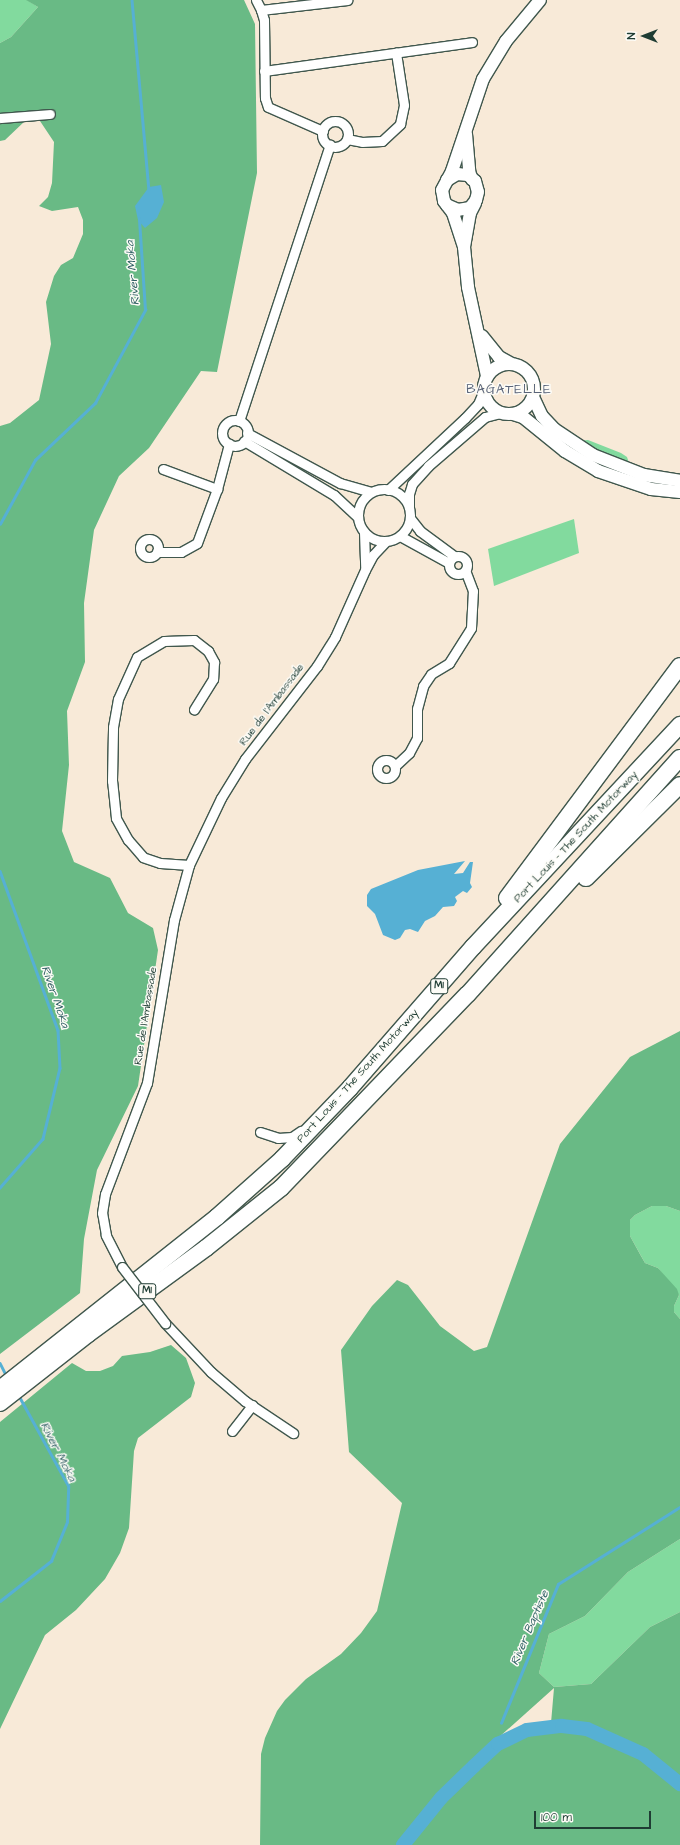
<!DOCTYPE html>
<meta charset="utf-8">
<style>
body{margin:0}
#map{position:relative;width:680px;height:1845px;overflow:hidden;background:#f8ead8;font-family:"Architects Daughter",sans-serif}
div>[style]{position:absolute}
.green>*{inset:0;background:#82da9e}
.forest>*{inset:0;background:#69ba85}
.water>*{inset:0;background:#56b0d4}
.stream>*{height:2.5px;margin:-1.25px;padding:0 1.25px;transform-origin:1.25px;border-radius:1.25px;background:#56b0d4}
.river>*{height:14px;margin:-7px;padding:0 7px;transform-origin:7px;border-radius:7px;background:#56b0d4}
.roads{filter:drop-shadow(1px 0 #40574d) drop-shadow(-1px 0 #40574d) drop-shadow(0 1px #40574d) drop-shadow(0 -1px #40574d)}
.street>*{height:9px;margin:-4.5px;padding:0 4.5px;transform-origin:4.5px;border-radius:4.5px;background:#fff}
.street>.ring{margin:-4.5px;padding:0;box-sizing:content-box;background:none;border:9px solid #fff;border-radius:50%}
.secondary>*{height:12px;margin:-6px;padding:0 6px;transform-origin:6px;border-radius:6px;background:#fff}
.secondary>.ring{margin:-6px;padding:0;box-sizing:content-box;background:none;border:12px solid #fff;border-radius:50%}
.highway>*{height:16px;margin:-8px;padding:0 8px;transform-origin:8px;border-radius:8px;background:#fff}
.bridges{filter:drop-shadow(1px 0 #40574d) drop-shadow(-1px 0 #40574d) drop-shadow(0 1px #40574d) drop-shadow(0 -1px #40574d)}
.street-bridge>*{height:9px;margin:-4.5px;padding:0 4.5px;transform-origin:4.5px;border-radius:4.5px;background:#fff}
span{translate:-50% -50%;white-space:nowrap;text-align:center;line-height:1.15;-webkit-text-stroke:3px #fdfcf7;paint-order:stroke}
.shield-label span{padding:1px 3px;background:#fdfcf7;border:1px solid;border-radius:3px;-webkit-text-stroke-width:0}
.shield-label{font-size:10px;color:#1f3d34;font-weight:700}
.street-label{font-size:11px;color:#1f3d34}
.water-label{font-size:12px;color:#306064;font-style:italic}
.quarter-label{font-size:13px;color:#5a6479;letter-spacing:1px}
.north{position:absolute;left:624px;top:16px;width:40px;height:40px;-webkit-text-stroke:3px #fdfcf7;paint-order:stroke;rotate:270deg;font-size:11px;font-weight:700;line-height:16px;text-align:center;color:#1f3d34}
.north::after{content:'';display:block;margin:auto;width:14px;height:18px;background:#1f3d34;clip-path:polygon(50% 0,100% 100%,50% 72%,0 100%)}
.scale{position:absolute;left:534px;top:1811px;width:117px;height:18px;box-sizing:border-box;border:2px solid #1f3d34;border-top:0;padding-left:5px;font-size:12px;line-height:14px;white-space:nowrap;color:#1f3d34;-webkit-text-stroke:3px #fdfcf7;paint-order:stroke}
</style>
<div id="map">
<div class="green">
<i style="clip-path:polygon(0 0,27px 0,38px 7px,11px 37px,0 43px)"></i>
<i style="clip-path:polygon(588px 440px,621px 453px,627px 457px,629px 463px,626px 464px,576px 441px)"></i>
<i style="clip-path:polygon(574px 519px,579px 553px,494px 586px,488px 549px)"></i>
<i style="clip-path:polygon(652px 1206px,666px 1206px,680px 1211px,680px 1319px,674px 1312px,674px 1306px,679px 1295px,658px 1268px,645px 1263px,630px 1236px,630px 1220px,635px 1215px)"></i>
<i style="clip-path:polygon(680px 1539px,680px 1612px,650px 1627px,591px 1684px,554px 1687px,539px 1673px,549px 1634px,585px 1616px,628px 1572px)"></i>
</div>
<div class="forest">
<i style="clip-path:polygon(26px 0,244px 0,255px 24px,257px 173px,217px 372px,201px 371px,149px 448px,119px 476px,94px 530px,84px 603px,85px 662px,67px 711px,69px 765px,62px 831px,74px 862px,110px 878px,128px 913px,153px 928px,158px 950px,138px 1086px,97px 1170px,84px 1239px,80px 1293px,0 1354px,0 426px,10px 423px,39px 400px,51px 344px,46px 302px,54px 276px,61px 265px,73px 258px,83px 234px,83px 220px,78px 207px,52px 211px,39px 206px,48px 197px,52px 183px,54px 142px,38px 118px,25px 121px,5px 140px,0 141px,0 43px,11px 37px,38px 7px)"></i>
<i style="clip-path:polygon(evenodd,680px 1031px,680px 1211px,666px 1206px,652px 1206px,635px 1215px,630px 1220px,630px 1236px,641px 1256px,645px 1263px,658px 1268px,677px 1289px,679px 1295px,674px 1306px,674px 1312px,680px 1319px,680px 1539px,628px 1572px,585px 1616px,549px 1634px,539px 1673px,554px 1687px,591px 1684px,650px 1627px,680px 1612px,680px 1845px,260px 1845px,261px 1754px,265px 1738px,277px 1711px,285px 1700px,306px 1679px,341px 1654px,361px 1633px,377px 1611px,402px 1503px,349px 1452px,341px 1350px,372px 1306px,397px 1280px,408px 1285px,440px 1326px,474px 1351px,487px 1347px,560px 1144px,630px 1057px,680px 1031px,554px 1688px,551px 1723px,529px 1726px,497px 1739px,554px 1688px)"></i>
<i style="clip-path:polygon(171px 1345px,186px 1358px,195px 1383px,191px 1397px,138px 1438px,134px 1451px,129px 1528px,120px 1553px,105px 1579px,76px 1610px,45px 1635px,0 1729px,0 1422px,72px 1363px,86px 1371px,100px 1371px,113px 1366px,122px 1356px,150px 1352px)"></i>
</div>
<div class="water">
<i style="clip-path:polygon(161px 185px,164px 202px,157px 218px,145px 228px,138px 220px,135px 206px,149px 187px)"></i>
<i style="clip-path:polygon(465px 861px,454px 874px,463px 873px,470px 862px,473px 862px,470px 883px,472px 887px,467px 893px,463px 891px,455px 897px,457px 901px,454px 906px,443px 907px,435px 916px,425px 921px,418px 932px,410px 929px,405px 930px,400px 938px,395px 940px,383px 935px,375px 914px,367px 906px,367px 895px,371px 889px,418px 870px)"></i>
</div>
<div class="stream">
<i style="left:132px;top:0;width:190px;rotate:84.9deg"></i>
<i style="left:0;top:524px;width:73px;rotate:-61.3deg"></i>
<i style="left:35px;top:460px;width:83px;rotate:-43.5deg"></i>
<i style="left:95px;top:403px;width:106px;rotate:-61.7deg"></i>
<i style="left:145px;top:310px;width:91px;rotate:-93.8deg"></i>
<i style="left:0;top:871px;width:169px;rotate:70deg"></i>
<i style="left:58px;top:1030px;width:38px;rotate:87deg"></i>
<i style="left:60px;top:1068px;width:73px;rotate:103.5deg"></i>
<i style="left:43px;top:1139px;width:65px;rotate:131.3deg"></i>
<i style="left:0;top:1363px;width:16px;rotate:63deg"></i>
<i style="left:0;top:1601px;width:65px;rotate:-38.1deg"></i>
<i style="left:51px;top:1561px;width:42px;rotate:-67.7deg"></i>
<i style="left:67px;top:1522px;width:36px;rotate:-88deg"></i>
<i style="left:68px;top:1486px;width:104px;rotate:-118.8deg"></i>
<i style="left:501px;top:1723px;width:150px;rotate:-67.7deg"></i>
<i style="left:558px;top:1584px;width:144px;rotate:-32.3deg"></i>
</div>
<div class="river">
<i style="left:403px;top:1845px;width:60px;rotate:-51deg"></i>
<i style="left:441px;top:1798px;width:46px;rotate:-44.1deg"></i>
<i style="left:474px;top:1766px;width:33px;rotate:-43deg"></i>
<i style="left:498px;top:1744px;width:32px;rotate:-26deg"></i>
<i style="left:527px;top:1730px;width:35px;rotate:-7deg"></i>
<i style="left:562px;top:1726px;width:25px;rotate:7deg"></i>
<i style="left:587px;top:1729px;width:61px;rotate:24.1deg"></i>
<i style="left:643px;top:1754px;width:48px;rotate:39deg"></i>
</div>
<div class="roads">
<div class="street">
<i style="left:256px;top:0;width:11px;rotate:63deg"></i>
<i style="left:261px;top:10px;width:87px;rotate:-6.6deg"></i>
<i style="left:261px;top:10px;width:10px;rotate:73deg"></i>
<i style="left:264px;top:20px;width:78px;rotate:89.3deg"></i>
<i style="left:265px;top:98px;width:9px;rotate:72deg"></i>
<i style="left:268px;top:107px;width:60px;rotate:23.6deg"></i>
<i style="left:264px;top:71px;width:210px;rotate:-7.9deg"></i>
<i style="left:0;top:118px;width:50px;rotate:-4.6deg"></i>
<i class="ring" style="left:322px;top:121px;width:17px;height:17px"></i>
<i style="left:347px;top:139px;width:15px;rotate:11deg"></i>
<i style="left:362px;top:142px;width:20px;rotate:-3deg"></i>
<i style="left:382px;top:141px;width:25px;rotate:-43deg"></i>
<i style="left:400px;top:124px;width:19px;rotate:-78deg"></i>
<i style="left:404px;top:105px;width:53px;rotate:-98.7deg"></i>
<i class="ring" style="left:222px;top:420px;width:17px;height:17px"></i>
<i style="left:239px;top:421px;width:291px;rotate:-71.8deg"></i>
<i style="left:247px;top:433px;width:106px;rotate:28.3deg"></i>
<i style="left:340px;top:483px;width:32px;rotate:16deg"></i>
<i style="left:244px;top:441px;width:105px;rotate:31deg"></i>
<i style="left:334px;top:495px;width:33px;rotate:43deg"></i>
<i style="left:163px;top:469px;width:58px;rotate:20.3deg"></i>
<i class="ring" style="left:358px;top:489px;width:43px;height:43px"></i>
<i style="left:388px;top:490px;width:105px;rotate:-43.1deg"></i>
<i style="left:465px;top:418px;width:19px;rotate:-47deg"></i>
<i style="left:478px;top:404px;width:15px;rotate:-67deg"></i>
<i style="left:409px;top:507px;width:13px;rotate:-90deg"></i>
<i style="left:409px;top:494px;width:10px;rotate:-73deg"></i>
<i style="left:412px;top:484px;width:24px;rotate:-48deg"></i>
<i style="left:428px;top:466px;width:75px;rotate:-40.7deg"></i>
<i style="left:485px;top:417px;width:16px;rotate:-15deg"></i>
<i style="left:410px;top:518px;width:16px;rotate:52deg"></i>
<i style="left:420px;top:531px;width:42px;rotate:36.3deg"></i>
<i style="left:364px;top:532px;width:35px;rotate:88deg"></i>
<i style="left:400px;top:536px;width:56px;rotate:28.9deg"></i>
<i class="ring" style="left:140px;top:539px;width:9px;height:9px"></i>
<i style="left:157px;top:552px;width:24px"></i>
<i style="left:181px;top:552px;width:18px;rotate:-29deg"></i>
<i style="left:197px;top:543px;width:58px;rotate:-69.7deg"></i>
<i style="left:217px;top:489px;width:47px;rotate:-75.1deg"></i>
<i class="ring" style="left:449px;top:556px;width:9px;height:9px"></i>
<i class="ring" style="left:377px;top:760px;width:9px;height:9px"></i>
<i style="left:395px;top:766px;width:19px;rotate:-43deg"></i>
<i style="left:409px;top:753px;width:17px;rotate:-62deg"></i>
<i style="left:417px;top:738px;width:29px;rotate:-90deg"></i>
<i style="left:417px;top:709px;width:24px;rotate:-75deg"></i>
<i style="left:423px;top:686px;width:14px;rotate:-56deg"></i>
<i style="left:431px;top:674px;width:21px;rotate:-31deg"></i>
<i style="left:449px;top:663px;width:41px;rotate:-57.8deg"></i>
<i style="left:471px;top:628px;width:37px;rotate:-87deg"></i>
<i style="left:473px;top:591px;width:22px;rotate:-111deg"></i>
<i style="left:189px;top:865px;width:29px;rotate:-176deg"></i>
<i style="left:160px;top:863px;width:18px;rotate:-161deg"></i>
<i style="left:143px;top:857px;width:23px;rotate:-131deg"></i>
<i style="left:128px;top:840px;width:25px;rotate:-119deg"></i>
<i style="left:116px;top:818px;width:37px;rotate:-96deg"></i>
<i style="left:112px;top:781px;width:54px;rotate:-88.9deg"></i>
<i style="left:113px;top:727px;width:28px;rotate:-80deg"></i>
<i style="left:118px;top:699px;width:46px;rotate:-65.7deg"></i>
<i style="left:137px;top:657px;width:31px;rotate:-31deg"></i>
<i style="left:164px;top:641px;width:30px;rotate:-2deg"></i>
<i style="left:194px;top:640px;width:18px;rotate:38deg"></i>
<i style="left:208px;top:651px;width:13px;rotate:61deg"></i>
<i style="left:214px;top:662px;width:17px;rotate:93deg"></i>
<i style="left:213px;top:679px;width:36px;rotate:122deg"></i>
<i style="left:260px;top:1132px;width:19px;rotate:18deg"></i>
<i style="left:278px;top:1138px;width:14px;rotate:-4deg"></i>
<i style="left:292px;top:1137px;width:11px;rotate:-34deg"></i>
<i style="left:122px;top:1267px;width:36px;rotate:-117deg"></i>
<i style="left:106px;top:1235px;width:22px;rotate:-100deg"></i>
<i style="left:102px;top:1213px;width:19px;rotate:-81deg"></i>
<i style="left:105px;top:1194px;width:119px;rotate:-69.3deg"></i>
<i style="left:147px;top:1083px;width:165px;rotate:-80.6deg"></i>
<i style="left:174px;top:920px;width:57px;rotate:-74.7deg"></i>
<i style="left:189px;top:865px;width:74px;rotate:-64.5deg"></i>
<i style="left:221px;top:798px;width:46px;rotate:-58.4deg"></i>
<i style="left:245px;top:759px;width:118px;rotate:-52.3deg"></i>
<i style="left:317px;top:666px;width:34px;rotate:-58deg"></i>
<i style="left:335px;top:637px;width:73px;rotate:-65.9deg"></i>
<i style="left:365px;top:570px;width:17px;rotate:-62deg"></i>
<i style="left:373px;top:555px;width:18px;rotate:-47deg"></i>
<i style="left:165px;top:1323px;width:67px;rotate:46.8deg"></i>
<i style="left:211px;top:1372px;width:45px;rotate:40.5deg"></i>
<i style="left:245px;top:1401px;width:58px;rotate:33.7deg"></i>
<i style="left:232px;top:1431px;width:33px;rotate:-52deg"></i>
</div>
<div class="secondary">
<i style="left:466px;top:134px;width:38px;rotate:85deg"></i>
<i style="left:469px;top:172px;width:8px;rotate:67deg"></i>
<i style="left:447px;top:180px;width:12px;rotate:-31deg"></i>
<i style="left:457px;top:174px;width:11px;rotate:5deg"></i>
<i style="left:468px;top:175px;width:9px;rotate:41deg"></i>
<i style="left:475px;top:181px;width:11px;rotate:75deg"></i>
<i style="left:478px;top:192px;width:8px;rotate:104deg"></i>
<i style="left:476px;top:200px;width:10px;rotate:127deg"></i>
<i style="left:470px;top:208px;width:12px;rotate:171deg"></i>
<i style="left:458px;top:210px;width:12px;rotate:-156deg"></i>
<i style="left:464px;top:247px;width:35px;rotate:-80deg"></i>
<i style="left:470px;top:213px;width:11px;rotate:-63deg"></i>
<i style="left:482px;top:336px;width:27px;rotate:51deg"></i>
<i style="left:499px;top:357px;width:13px;rotate:29deg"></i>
<i class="ring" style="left:484px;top:364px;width:38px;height:38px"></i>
<i style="left:487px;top:376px;width:91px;rotate:-102.1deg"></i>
<i style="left:468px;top:287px;width:40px;rotate:-95.7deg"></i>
<i style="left:464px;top:247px;width:36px;rotate:-108deg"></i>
<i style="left:453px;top:213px;width:15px;rotate:-127deg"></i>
<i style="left:444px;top:201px;width:11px;rotate:-100deg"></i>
<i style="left:442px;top:190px;width:21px;rotate:-62deg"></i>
<i style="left:452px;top:171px;width:97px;rotate:-71.4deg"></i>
<i style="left:483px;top:79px;width:44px;rotate:-58.8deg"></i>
<i style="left:506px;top:41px;width:53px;rotate:-50.3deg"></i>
<i style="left:533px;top:397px;width:21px;rotate:65deg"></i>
<i style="left:542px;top:416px;width:18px;rotate:47deg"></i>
<i style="left:554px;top:429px;width:47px;rotate:33.7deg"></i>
<i style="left:593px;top:455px;width:55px;rotate:21.4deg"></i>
<i style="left:644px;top:475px;width:36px;rotate:9deg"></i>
<i style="left:513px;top:414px;width:10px;rotate:17deg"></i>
<i style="left:523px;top:417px;width:54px;rotate:39deg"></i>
<i style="left:565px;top:451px;width:39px;rotate:31deg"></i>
<i style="left:598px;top:471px;width:56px;rotate:18.8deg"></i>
<i style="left:651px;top:489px;width:29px;rotate:6deg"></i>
</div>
<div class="highway">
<i style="left:586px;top:878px;width:132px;rotate:-44.7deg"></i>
<i style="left:507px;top:898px;width:289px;rotate:-53.3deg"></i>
<i style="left:0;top:1389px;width:277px;rotate:-38.4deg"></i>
<i style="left:217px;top:1217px;width:87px;rotate:-41.7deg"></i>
<i style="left:282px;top:1159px;width:98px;rotate:-46.2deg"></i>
<i style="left:350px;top:1088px;width:187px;rotate:-48.9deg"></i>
<i style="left:473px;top:947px;width:304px;rotate:-47deg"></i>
<i style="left:0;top:1403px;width:112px;rotate:-38.1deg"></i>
<i style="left:88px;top:1334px;width:146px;rotate:-36.1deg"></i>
<i style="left:206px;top:1248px;width:96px;rotate:-38.7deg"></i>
<i style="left:281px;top:1188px;width:269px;rotate:-46.1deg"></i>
<i style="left:468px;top:994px;width:317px;rotate:-48.1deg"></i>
</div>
</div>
<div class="bridges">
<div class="street-bridge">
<i style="left:122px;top:1267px;width:71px;rotate:52.5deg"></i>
</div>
</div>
<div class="shield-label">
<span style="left:439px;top:986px">M1</span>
<span style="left:147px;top:1291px">M1</span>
</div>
<div class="street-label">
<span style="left:272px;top:705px;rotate:-53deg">Rue de l'Ambassade</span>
<span style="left:576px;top:837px;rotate:-47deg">Port Louis – The South Motorway</span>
<span style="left:146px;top:1016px;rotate:-81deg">Rue de l'Ambassade</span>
<span style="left:358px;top:1076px;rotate:-48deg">Port Louis – The South Motorway</span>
</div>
<div class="water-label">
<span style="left:133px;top:273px;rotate:-95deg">River Moka</span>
<span style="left:55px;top:997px;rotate:71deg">River Moka</span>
<span style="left:58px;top:1452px;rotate:63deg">River Moka</span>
<span style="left:530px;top:1628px;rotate:-67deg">River Baptiste</span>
</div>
<div class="quarter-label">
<span style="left:509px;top:389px">BAGATELLE</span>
</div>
<div class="north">N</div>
<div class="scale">100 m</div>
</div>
